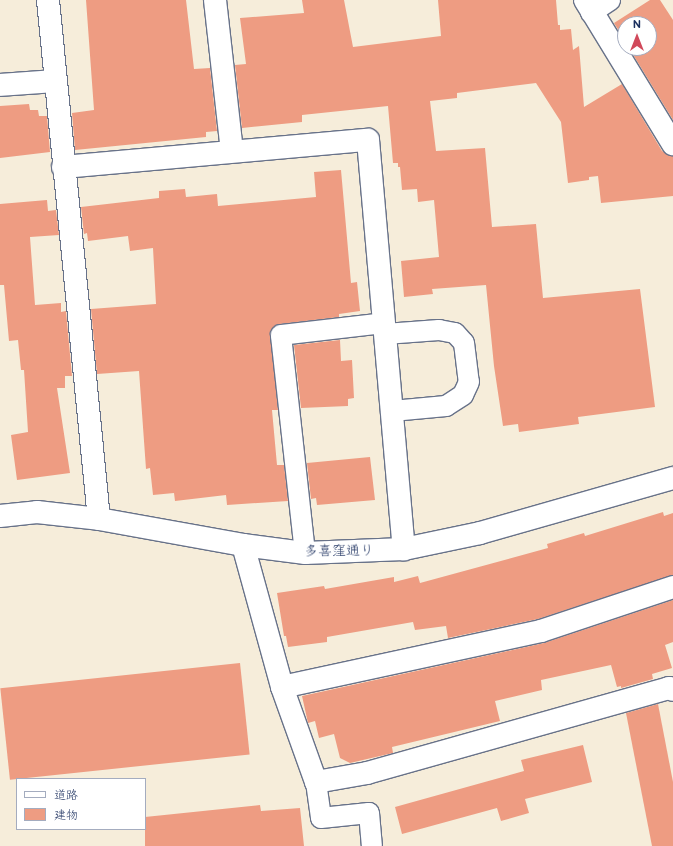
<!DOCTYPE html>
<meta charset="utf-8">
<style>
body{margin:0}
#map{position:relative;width:673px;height:846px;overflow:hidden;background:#f6edda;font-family:"Balsamiq Sans","Klee One",sans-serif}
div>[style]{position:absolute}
.building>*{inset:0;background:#ee9c82;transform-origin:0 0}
.roads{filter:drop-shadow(1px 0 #687289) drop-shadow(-1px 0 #687289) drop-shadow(0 1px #687289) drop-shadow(0 -1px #687289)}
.lane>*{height:20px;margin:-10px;padding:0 10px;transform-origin:10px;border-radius:10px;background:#fff}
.street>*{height:22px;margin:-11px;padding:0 11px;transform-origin:11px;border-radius:11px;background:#fff}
.secondary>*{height:22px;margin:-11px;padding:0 11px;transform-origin:11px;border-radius:11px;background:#fff}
span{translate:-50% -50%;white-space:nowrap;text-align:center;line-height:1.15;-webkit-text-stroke:3.5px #fff;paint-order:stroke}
.street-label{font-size:14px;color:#1b2f5e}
.legend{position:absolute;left:16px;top:778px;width:130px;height:52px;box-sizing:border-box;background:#fff;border:1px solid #a4acbf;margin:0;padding:5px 7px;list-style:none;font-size:12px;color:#1b2f5e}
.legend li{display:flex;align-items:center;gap:8px;height:20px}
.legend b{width:20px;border:1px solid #a4acbf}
.north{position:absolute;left:617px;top:16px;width:40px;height:40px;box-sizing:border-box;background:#fff;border:1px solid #a4acbf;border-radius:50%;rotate:0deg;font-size:11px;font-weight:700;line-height:16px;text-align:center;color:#1b2f5e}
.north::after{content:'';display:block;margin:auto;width:14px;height:18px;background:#d1495b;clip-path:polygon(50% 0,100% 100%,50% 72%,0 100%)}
</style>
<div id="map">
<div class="building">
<i style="clip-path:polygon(86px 0,186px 0,194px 69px,210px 68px,217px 131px,206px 132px,206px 137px,75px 150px,72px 113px,94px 110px)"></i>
<i style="clip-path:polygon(302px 0,344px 0,353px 47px,441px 36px,438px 0,556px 0,558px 25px,560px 25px,560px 30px,571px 29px,573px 50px,579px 46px,584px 107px,622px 84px,662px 151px,673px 156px,673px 196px,601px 203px,598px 176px,589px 177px,589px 180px,568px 183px,561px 122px,536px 83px,457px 93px,457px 98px,430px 101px,436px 151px,485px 148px,492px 227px,536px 224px,543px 298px,640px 289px,655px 407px,578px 417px,579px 424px,519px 432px,518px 424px,503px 426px,494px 366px,486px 285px,432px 289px,433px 294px,404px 297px,401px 261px,439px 257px,434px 200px,418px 202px,417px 189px,402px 190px,400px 167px,398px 167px,398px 163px,393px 163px,388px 106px,302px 115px,302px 122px,242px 128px,235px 65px,246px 64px,240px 18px,304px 13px)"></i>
<i style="clip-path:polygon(650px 0,660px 0,673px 20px,673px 120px,629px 48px,649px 48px,649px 24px,625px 24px,625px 41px,614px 23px)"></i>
<i style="clip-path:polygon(29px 104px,30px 110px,38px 110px,39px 116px,47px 116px,50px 152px,0 158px,0 106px)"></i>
<i style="clip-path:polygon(341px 170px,351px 283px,357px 282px,360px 311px,339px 314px,339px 317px,280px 324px,270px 331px,278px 410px,272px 410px,277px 465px,284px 465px,288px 501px,227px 505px,226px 495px,175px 501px,174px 493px,153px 495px,150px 468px,146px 469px,139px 371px,97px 374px,91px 309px,156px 304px,153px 248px,130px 251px,128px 236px,88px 241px,87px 233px,84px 234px,81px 207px,159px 198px,159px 191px,185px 189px,186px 197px,217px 194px,218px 206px,316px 197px,314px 172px)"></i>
<i style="clip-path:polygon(47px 200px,48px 211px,56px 210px,59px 235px,30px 237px,35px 305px,61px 303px,61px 312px,66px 311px,72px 376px,65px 376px,65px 388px,57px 388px,70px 473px,17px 480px,11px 435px,28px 432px,24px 370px,21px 370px,18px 340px,9px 341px,4px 285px,0 285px,0 204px)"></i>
<i style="clip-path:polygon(340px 340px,341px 361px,352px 360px,354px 398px,348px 399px,348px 406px,301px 408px,294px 345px)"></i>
<i style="clip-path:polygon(370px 457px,375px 500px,317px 505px,316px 498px,311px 499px,307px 463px)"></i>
<i style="clip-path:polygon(663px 512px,664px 516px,673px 513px,673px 575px,538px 619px,448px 638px,446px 626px,415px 630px,413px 622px,327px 637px,327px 642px,288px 647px,286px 636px,284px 636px,277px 593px,324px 586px,325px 589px,394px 577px,394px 582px,418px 576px,420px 583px,548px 548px,547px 544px,584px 533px,585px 536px)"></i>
<i style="clip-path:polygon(673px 600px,673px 642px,665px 645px,672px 668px,652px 674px,653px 679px,621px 688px,621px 686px,617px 687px,611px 665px,541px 680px,542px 690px,495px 701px,500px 721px,392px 747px,393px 753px,350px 763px,340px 758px,334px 734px,319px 738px,315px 721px,308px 723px,302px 696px,544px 643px)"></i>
<i style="left:240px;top:663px;width:92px;height:241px;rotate:84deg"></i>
<i style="clip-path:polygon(658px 704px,673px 782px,673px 846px,652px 846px,626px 713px)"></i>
<i style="clip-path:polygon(583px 745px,592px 782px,525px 799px,529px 813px,501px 821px,497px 808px,402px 834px,395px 807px,524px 771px,521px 760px)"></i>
<i style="clip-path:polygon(260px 805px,261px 811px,300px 808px,304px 846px,145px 846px,145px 817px)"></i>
</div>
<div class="roads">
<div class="lane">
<i style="left:591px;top:13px;width:23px;rotate:-34deg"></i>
<i style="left:385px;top:334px;width:54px;rotate:-4.2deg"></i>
<i style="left:439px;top:330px;width:16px;rotate:11deg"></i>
<i style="left:455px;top:333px;width:13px;rotate:48deg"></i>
<i style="left:464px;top:343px;width:39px;rotate:83deg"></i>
<i style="left:469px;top:382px;width:14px;rotate:115deg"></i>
<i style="left:463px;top:395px;width:20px;rotate:147deg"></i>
<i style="left:446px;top:406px;width:54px;rotate:174.7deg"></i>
<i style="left:305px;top:553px;width:219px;rotate:-96.3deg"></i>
<i style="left:281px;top:335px;width:104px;rotate:-6.6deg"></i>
<i style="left:316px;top:782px;width:36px;rotate:82deg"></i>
<i style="left:321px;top:818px;width:48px;rotate:-5.9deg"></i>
<i style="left:369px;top:813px;width:33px;rotate:85deg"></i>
</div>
<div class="street">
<i style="left:48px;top:0;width:521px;rotate:84.39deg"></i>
<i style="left:215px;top:0;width:152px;rotate:83.6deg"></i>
<i style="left:585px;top:0;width:169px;rotate:58.6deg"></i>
<i style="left:0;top:85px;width:55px;rotate:-4.2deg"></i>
<i style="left:63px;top:167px;width:306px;rotate:-5.1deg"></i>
<i style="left:368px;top:140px;width:411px;rotate:85deg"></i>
<i style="left:243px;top:545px;width:147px;rotate:74.6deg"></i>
<i style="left:282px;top:687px;width:101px;rotate:70.3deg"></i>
<i style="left:316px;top:782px;width:52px;rotate:-10deg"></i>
<i style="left:367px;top:773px;width:314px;rotate:-15.7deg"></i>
<i style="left:669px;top:688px;width:4px;rotate:27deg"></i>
<i style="left:282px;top:687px;width:265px;rotate:-12.2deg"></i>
<i style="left:541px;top:631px;width:139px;rotate:-18.4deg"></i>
</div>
<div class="secondary">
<i style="left:0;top:516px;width:37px;rotate:-6deg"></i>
<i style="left:37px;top:512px;width:62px;rotate:6.4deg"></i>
<i style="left:99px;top:519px;width:146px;rotate:10.2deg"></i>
<i style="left:243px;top:545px;width:63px;rotate:7.4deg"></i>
<i style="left:305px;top:553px;width:99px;rotate:-2.3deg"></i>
<i style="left:404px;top:549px;width:78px;rotate:-11.9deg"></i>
<i style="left:480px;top:533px;width:201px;rotate:-15.9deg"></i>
</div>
</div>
<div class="street-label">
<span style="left:339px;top:551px;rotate:-1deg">多喜窪通り</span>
</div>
<ul class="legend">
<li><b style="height:5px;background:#fff"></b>道路</li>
<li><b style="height:11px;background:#ee9c82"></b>建物</li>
</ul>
<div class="north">N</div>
</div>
